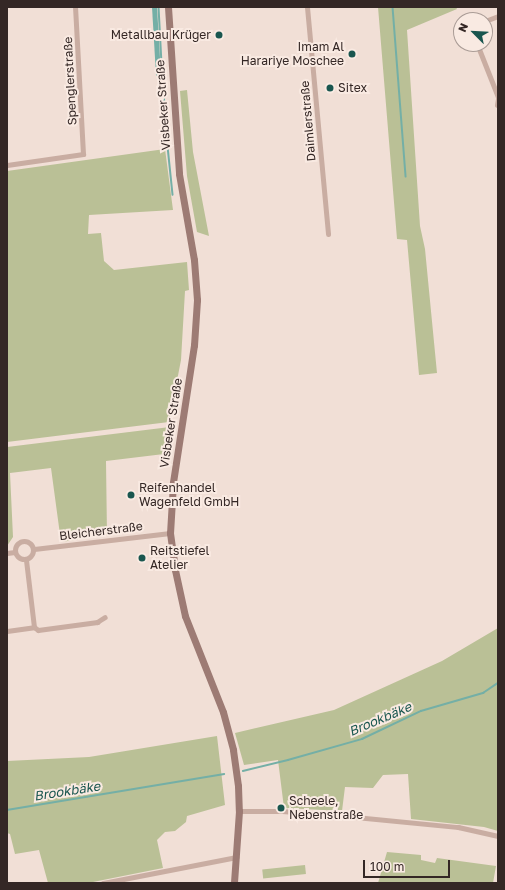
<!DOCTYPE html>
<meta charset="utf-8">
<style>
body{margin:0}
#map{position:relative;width:505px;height:890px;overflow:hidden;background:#f1dfd6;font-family:"Golos Text",sans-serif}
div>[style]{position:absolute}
.green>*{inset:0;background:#bac096;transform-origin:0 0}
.water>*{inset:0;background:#74afa6}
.stream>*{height:1.5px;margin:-0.75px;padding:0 0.75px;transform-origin:0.75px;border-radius:0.75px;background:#74afa6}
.street>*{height:5px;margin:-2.5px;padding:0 2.5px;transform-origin:2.5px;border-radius:2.5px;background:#c9ada2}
.street>.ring{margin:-2.5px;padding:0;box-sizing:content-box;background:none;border:5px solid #c9ada2;border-radius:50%}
.secondary>*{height:7px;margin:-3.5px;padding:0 3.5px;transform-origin:3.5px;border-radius:3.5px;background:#9d7b74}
.dots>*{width:11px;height:11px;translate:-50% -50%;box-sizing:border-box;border:2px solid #f9eae2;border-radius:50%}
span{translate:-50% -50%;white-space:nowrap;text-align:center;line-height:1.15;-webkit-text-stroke:4px #f9eae2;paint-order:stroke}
.poi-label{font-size:12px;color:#342725}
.right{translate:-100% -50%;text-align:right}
.left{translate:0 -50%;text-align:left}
.street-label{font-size:12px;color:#342725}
.water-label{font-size:13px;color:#19564f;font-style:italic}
.frame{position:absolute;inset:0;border:8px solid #342725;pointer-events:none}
.north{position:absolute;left:453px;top:12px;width:40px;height:40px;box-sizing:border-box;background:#f9eae2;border:1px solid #aa9c96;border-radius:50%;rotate:294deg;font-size:11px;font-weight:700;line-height:16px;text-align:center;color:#342725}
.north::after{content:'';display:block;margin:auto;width:14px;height:18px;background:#19564f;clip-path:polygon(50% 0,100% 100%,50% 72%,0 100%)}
.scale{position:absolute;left:363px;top:860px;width:87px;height:18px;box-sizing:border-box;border:2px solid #342725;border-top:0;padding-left:5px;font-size:12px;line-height:14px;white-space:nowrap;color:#342725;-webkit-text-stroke:3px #f9eae2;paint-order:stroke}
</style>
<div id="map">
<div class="green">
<i style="clip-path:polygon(378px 7px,456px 7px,457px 9px,407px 30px,420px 226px,425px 249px,437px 373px,419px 375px,407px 240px,397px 239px)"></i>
<i style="clip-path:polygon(187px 90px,193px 152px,209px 236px,197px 232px,187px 176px,180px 91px)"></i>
<i style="clip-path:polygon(165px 149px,173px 210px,89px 215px,88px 234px,101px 233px,104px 261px,114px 270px,187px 262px,189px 290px,185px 291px,181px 360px,169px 422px,7px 442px,7px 171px)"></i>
<i style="clip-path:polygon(170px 427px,164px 454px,106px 461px,107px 535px,61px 542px,51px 468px,10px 473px,13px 537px,7px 546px,7px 447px)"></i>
<i style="clip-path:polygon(498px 628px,498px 831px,484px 827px,411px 819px,408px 774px,383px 775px,373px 788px,345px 787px,342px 811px,284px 808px,278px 760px,244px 765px,235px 733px,334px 710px,442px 661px)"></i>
<i style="clip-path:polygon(217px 736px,225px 805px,187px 816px,186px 822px,175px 831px,165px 832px,157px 840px,163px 868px,88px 883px,48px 883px,39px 850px,15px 854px,10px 834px,7px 833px,7px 761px,89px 757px)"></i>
<i style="clip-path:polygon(387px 852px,421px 855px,421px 860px,435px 863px,437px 858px,496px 866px,493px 883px,378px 883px)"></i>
<i style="left:305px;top:865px;width:9px;height:43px;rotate:84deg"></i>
</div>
<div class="water">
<i style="clip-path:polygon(152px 7px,157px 7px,161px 75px,159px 78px,156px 75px)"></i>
</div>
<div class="stream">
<i style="left:159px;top:7px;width:76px;rotate:87deg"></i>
<i style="left:393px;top:7px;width:170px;rotate:85.6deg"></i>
<i style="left:164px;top:94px;width:23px;rotate:85deg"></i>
<i style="left:166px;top:127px;width:68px;rotate:84.1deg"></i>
<i style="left:243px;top:771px;width:46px;rotate:-13.7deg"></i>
<i style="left:288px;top:760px;width:77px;rotate:-15.8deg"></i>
<i style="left:362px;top:739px;width:65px;rotate:-25.4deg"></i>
<i style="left:421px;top:711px;width:65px;rotate:-16.2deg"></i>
<i style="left:483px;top:693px;width:18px;rotate:-34deg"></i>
<i style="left:7px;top:810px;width:220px;rotate:-9.4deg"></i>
</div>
<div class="street">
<i style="left:307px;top:7px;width:228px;rotate:84.7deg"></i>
<i style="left:485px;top:21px;width:14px;rotate:-21deg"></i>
<i style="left:477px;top:44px;width:57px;rotate:68.4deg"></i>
<i style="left:497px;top:105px;width:6px;rotate:-81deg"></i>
<i style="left:7px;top:165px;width:77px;rotate:-8.2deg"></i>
<i style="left:83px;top:154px;width:147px;rotate:-93.1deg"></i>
<i class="ring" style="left:15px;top:541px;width:13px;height:13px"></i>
<i style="left:34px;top:549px;width:137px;rotate:-6.7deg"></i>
<i style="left:7px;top:553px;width:8px;rotate:-7deg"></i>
<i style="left:26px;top:560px;width:67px;rotate:83.2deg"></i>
<i style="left:7px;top:631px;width:27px;rotate:-8deg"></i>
<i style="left:34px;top:627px;width:5px;rotate:37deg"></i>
<i style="left:38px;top:630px;width:60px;rotate:-7.7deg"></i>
<i style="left:97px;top:622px;width:9px;rotate:-32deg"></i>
<i style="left:239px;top:811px;width:43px"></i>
<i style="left:282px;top:811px;width:63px;rotate:4.5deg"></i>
<i style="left:345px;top:816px;width:114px;rotate:5.6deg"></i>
<i style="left:458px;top:827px;width:41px;rotate:12.7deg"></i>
<i style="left:103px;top:883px;width:136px;rotate:-11deg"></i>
</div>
<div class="secondary">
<i style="left:168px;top:7px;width:167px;rotate:86.2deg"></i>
<i style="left:179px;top:174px;width:87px;rotate:80.1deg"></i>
<i style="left:194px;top:260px;width:40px;rotate:85.7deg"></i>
<i style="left:197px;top:300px;width:45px;rotate:93.8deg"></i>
<i style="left:194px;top:345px;width:140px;rotate:98.7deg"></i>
<i style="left:173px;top:483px;width:50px;rotate:93.4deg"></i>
<i style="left:170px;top:533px;width:37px;rotate:82deg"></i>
<i style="left:175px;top:570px;width:47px;rotate:77.7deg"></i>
<i style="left:185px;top:616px;width:103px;rotate:68.4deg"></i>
<i style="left:223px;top:712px;width:39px;rotate:75deg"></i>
<i style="left:233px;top:750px;width:36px;rotate:82deg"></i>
<i style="left:238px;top:786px;width:25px;rotate:88deg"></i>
<i style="left:239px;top:811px;width:72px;rotate:94deg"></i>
</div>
<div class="dots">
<i style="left:219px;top:35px;background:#19564f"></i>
<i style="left:352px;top:54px;background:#19564f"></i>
<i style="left:330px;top:88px;background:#19564f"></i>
<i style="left:131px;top:495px;background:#19564f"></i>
<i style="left:142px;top:558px;background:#19564f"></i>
<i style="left:281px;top:808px;background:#19564f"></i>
</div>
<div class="poi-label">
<span class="right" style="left:211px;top:35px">Metallbau Krüger</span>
<span class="right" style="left:344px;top:54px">Imam Al<br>Harariye Moschee</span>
<span class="left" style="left:338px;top:88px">Sitex</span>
<span class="left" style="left:139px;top:495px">Reifenhandel<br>Wagenfeld GmbH</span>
<span class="left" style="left:150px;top:558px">Reitstiefel<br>Atelier</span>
<span class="left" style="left:289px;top:808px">Scheele,<br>Nebenstraße</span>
</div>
<div class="street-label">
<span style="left:70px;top:81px;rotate:-93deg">Spenglerstraße</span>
<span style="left:163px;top:105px;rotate:-94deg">Visbeker Straße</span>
<span style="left:308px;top:121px;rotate:-95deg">Daimlerstraße</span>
<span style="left:171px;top:423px;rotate:-81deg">Visbeker Straße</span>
<span style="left:101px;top:531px;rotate:-7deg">Bleicherstraße</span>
</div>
<div class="water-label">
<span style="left:380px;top:719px;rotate:-23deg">Brookbäke</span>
<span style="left:67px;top:791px;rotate:-9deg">Brookbäke</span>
</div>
<div class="frame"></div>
<div class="north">N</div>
<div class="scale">100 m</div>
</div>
